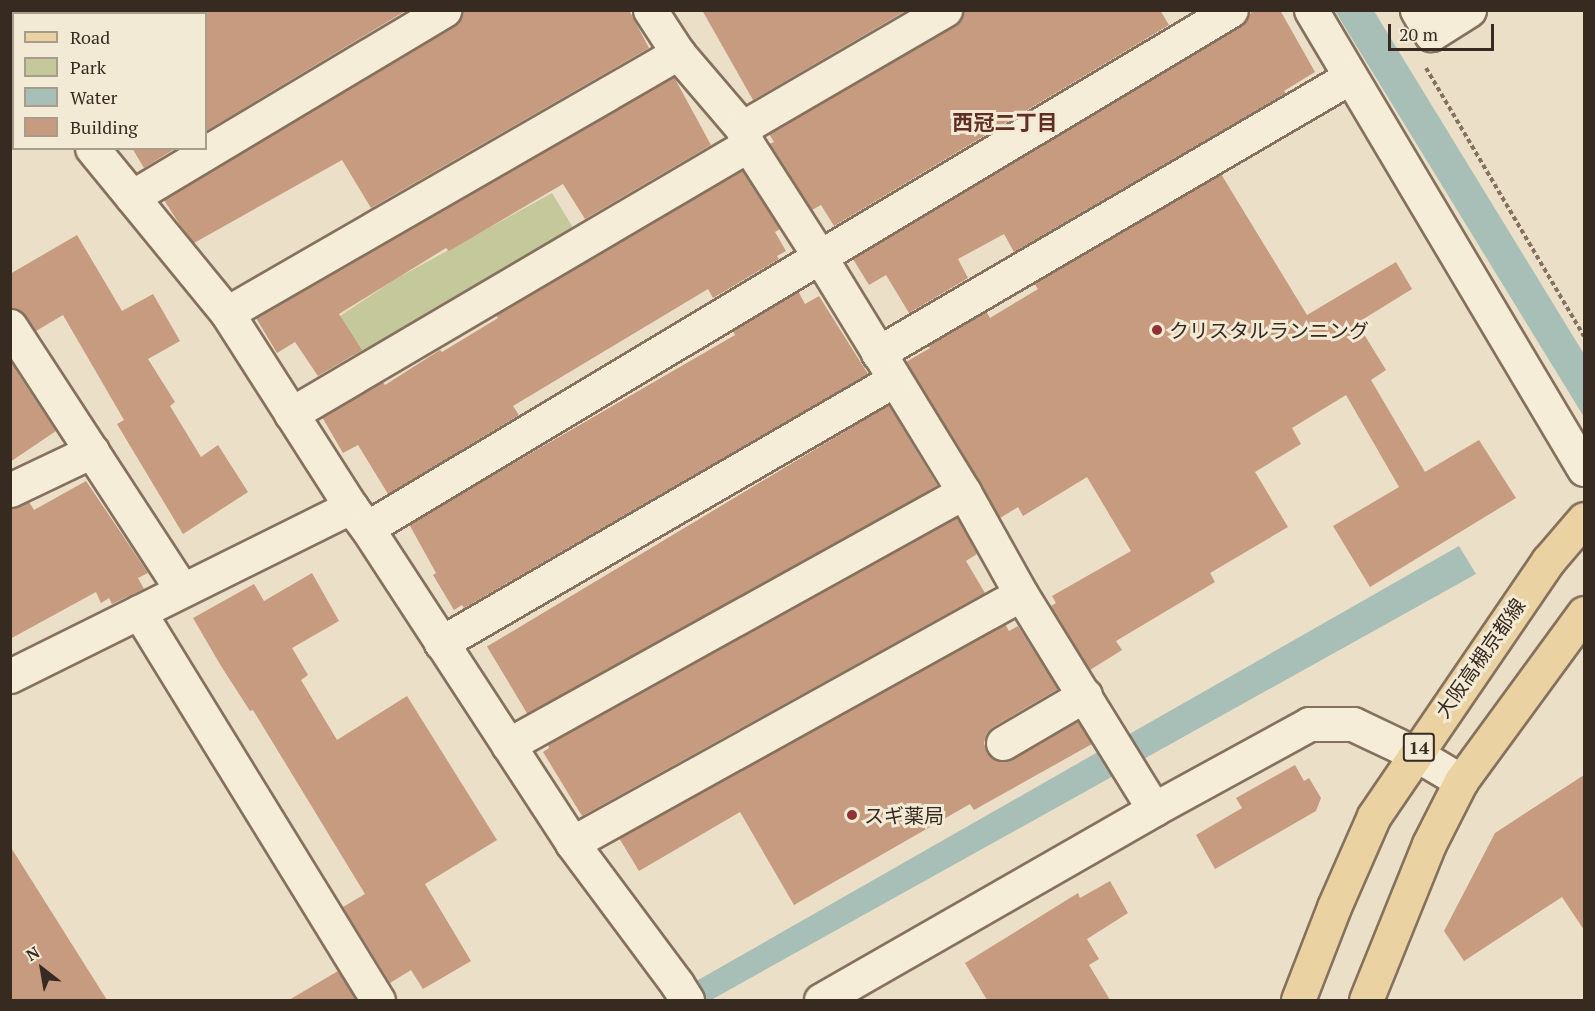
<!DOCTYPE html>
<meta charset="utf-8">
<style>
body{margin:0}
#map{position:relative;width:1595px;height:1011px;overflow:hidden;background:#ebdfc7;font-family:"PT Serif","Noto Sans JP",serif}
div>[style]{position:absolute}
.green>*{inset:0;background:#c4c89b}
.water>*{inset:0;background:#a8bfb7}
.building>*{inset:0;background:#c69b7f;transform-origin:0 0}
.path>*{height:4px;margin-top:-2px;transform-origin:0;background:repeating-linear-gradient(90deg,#85715d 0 4.5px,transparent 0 7.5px)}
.roads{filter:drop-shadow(2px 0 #85715d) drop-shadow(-2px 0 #85715d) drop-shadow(0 2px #85715d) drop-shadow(0 -2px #85715d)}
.minor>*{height:33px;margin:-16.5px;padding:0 16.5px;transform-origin:16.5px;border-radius:16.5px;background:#f6edd9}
.major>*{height:33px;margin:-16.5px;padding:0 16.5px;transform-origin:16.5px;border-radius:16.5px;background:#ebd2a2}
.dots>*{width:16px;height:16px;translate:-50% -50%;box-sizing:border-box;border:3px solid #f3ead6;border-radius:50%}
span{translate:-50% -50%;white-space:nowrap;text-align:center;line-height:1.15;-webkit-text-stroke:6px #f3ead6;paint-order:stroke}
.shield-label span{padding:2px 4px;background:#f3ead6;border:2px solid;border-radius:4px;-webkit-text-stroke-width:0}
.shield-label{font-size:18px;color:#372a20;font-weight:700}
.poi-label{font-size:20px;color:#372a20}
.left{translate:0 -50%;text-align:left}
.street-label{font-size:20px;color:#372a20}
.neighbourhood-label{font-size:21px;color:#602e23;font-weight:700}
.frame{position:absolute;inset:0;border:12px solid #372a20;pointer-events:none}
.legend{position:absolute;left:12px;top:12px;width:195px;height:138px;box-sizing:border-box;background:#f3ead6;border:2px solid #a89d8d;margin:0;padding:8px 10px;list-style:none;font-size:18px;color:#372a20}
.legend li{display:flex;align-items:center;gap:12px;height:30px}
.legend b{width:30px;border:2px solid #a89d8d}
.north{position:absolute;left:12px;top:939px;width:60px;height:60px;-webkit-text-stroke:4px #f3ead6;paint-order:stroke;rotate:329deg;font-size:16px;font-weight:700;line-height:24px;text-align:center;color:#372a20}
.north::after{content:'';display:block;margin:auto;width:21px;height:27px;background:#372a20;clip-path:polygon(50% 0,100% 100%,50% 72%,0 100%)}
.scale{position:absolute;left:1388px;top:24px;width:106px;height:27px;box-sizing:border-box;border:3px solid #372a20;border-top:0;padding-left:8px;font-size:18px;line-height:21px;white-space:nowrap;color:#372a20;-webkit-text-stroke:4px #f3ead6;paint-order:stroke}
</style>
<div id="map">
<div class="green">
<i style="clip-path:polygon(552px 193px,578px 236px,359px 364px,334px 320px,394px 280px)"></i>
</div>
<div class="water">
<i style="clip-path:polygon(1335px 11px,1374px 11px,1584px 354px,1584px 417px)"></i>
<i style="clip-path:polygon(1459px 546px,1476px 574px,711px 1000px,663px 1000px)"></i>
</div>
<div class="building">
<i style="clip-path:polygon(206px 10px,407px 10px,206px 131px)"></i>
<i style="clip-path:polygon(463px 10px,629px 10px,649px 48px,371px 208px,342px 160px,194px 243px,180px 225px,164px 200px,454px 26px,460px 20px)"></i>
<i style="clip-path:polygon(702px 10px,907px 10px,753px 100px)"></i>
<i style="clip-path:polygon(964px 10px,1160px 10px,1169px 25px,834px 226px,821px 205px,812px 210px,769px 144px,774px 142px,769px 134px,954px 26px,961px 20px)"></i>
<i style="clip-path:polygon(1253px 10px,1280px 10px,1315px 72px,1284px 91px,1286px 93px,1014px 252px,1004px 234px,958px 259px,968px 278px,909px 313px,886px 275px,869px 285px,853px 259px,1241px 26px)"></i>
<i style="clip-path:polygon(674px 77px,711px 145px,585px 219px,563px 184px,449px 251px,446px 248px,339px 314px,362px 350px,318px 376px,295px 342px,277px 353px,256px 318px)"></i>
<i style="clip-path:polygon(132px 148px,176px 148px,144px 168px)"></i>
<i style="clip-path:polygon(742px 170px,780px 229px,775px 232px,786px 251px,777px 256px,779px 259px,713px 298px,708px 289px,513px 406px,519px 415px,388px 494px,358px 445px,343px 453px,322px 417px,383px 382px,385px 385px,440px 350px,442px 352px,498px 318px,496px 315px)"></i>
<i style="clip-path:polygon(1221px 174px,1307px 315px,1396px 262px,1412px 289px,1357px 323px,1386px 370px,1371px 380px,1425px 472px,1479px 440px,1516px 498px,1370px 587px,1333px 526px,1399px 487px,1346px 395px,1292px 428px,1301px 444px,1255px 472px,1288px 527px,1210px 573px,1215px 582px,1116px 641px,1122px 650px,1090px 670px,1051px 606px,1056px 603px,1052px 596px,1131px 551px,1087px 477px,1023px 516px,1018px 507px,1000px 518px,906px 362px,930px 348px,928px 345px,986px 311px,990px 318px,1038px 289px,1034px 283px)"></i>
<i style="clip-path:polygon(77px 235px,122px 311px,153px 294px,180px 341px,148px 359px,175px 402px,170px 406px,201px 457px,218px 445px,248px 492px,183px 534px,117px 424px,124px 420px,63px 315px,36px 331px,25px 315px,10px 308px,10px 274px)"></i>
<i style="clip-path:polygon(798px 291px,805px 304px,819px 296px,868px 374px,464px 608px,462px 605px,454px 610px,433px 575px,436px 573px,409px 524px,735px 335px,733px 331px)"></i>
<i style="clip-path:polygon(10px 361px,56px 431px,10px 462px)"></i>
<i style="left:889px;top:405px;width:94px;height:469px;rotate:59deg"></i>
<i style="clip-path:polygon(86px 481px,148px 573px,138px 578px,144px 589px,112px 604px,109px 598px,101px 603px,96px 592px,10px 639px,10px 508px,29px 502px,34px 510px)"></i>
<i style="clip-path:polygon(957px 517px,977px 554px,966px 561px,985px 593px,582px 816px,543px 752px,549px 748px,548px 744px)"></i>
<i style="clip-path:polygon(312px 573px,339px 621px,292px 648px,308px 675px,301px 680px,337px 740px,407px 696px,497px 840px,425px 884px,471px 961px,423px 989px,411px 970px,390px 983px,343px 907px,365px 894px,253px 710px,250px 711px,221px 666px,193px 618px,254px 584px,264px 601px)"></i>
<i style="clip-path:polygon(1005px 624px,1009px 631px,1018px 626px,1058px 689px,993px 727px,987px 733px,984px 743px,987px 753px,993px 759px,1003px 762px,1012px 759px,1078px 721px,1092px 744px,974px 810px,970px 804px,794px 905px,740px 812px,639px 871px,619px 838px)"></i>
<i style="clip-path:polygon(1295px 765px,1304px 781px,1309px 778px,1321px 798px,1316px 811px,1215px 869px,1196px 835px,1242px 808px,1236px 798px)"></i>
<i style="clip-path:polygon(1584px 775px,1584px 930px,1562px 897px,1464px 961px,1444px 931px,1495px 833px)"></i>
<i style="clip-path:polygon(10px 846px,107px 1000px,10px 1000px)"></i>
<i style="clip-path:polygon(1110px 881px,1128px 913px,1087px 939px,1099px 959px,1089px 965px,1110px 1000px,987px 1000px,965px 963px,1078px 893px,1080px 898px)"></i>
<i style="clip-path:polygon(338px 971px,356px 1000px,289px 1000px)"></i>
</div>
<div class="path">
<i style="left:1426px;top:68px;width:311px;rotate:59.5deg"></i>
</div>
<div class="roads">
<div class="minor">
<i style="left:650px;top:10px;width:51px;rotate:56.9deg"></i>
<i style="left:678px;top:53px;width:99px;rotate:49.5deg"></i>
<i style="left:742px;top:128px;width:18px;rotate:71deg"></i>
<i style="left:748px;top:145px;width:133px;rotate:57.3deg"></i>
<i style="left:820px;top:257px;width:276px;rotate:58.5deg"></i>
<i style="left:964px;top:492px;width:117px;rotate:60.8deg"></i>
<i style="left:1021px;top:594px;width:253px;rotate:58.3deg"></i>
<i style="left:1311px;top:10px;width:534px;rotate:59.26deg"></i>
<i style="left:1417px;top:10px;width:28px;rotate:60deg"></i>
<i style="left:1431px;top:34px;width:45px;rotate:-32.3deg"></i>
<i style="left:10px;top:26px;width:6px;rotate:51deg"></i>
<i style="left:742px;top:128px;width:235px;rotate:-30.2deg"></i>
<i style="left:92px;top:148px;width:213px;rotate:50.7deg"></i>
<i style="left:227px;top:313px;width:230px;rotate:57.4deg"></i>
<i style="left:132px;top:197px;width:364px;rotate:-30.9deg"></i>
<i style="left:227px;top:313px;width:521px;rotate:-29.96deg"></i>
<i style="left:10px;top:326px;width:315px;rotate:56.9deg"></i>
<i style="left:878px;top:353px;width:547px;rotate:-30.32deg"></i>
<i style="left:291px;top:414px;width:530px;rotate:-30.48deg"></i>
<i style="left:10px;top:490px;width:91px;rotate:-25.4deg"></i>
<i style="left:367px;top:528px;width:376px;rotate:56.9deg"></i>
<i style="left:572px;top:843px;width:176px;rotate:53.3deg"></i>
<i style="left:677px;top:984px;width:19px;rotate:58deg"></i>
<i style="left:139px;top:612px;width:456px;rotate:58.4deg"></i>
<i style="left:441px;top:643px;width:524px;rotate:-30.14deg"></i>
<i style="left:10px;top:676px;width:381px;rotate:-26.4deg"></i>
<i style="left:351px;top:507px;width:26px;rotate:53deg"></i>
<i style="left:367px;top:528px;width:1007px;rotate:-30.94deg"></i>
<i style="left:1003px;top:743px;width:95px;rotate:-30.3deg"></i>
<i style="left:508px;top:745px;width:521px;rotate:-29.02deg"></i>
<i style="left:572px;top:843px;width:513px;rotate:-29.01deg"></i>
<i style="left:821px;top:1000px;width:384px;rotate:-29.8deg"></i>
<i style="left:1154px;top:809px;width:177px;rotate:-28.7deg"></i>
<i style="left:1309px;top:724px;width:44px"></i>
<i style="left:1353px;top:724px;width:68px;rotate:25.4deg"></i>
<i style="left:1414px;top:753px;width:55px;rotate:30.8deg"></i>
</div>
<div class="major">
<i style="left:1298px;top:1000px;width:100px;rotate:-68.8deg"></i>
<i style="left:1334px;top:907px;width:99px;rotate:-66.3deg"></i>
<i style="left:1374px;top:816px;width:309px;rotate:-55.7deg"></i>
<i style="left:1548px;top:561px;width:55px;rotate:-49.4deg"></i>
<i style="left:1366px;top:1000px;width:168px;rotate:-68deg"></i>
<i style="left:1429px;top:844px;width:71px;rotate:-63.1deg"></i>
<i style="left:1461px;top:781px;width:208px;rotate:-53.8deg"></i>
</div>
</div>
<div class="dots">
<i style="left:1157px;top:330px;background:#903235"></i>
<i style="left:852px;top:815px;background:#903235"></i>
</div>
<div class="shield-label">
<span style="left:1419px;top:747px">14</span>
</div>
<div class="poi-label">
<span class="left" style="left:1169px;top:330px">クリスタルランニング</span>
<span class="left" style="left:864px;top:815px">スギ薬局</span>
</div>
<div class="street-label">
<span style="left:1480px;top:658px;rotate:-55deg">大阪高槻京都線</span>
</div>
<div class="neighbourhood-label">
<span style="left:1005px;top:122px">西冠二丁目</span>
</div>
<div class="frame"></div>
<ul class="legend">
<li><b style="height:8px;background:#ebd2a2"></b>Road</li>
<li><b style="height:16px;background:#c4c89b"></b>Park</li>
<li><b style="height:16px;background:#a8bfb7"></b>Water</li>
<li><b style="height:16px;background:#c69b7f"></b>Building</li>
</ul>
<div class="north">N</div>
<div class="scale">20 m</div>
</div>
